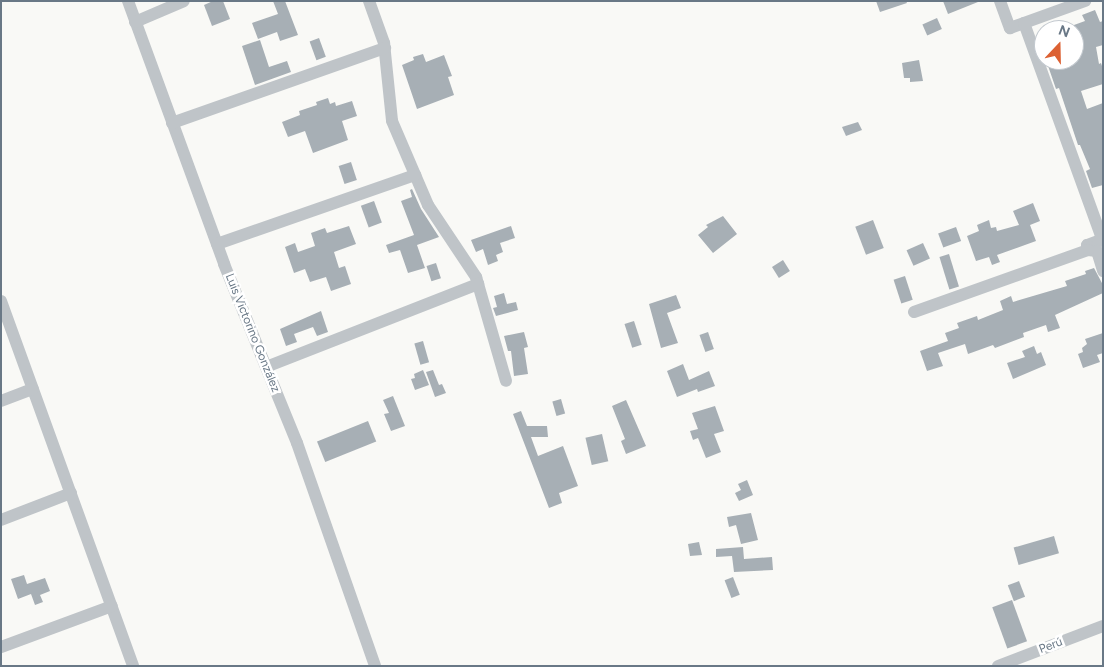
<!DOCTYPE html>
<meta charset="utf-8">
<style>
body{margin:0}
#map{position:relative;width:1104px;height:667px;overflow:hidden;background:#f9f9f6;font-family:Figtree,sans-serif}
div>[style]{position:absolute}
.building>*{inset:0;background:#a7afb5;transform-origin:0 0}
.street>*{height:12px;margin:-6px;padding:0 6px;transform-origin:6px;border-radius:6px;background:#bfc4c8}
span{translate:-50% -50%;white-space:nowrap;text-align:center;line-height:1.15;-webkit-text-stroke:5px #fff;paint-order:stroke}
.street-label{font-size:12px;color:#697886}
.frame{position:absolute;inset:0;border:2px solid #697886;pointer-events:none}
.north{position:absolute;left:1034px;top:20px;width:50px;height:50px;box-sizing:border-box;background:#fff;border:1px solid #c3c9cf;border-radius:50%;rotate:21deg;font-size:14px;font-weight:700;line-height:20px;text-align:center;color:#697886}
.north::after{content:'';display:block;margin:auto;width:18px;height:22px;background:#dc6133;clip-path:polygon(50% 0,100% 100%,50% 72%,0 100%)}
</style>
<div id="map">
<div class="building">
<i style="clip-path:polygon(213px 1px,223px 1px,230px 19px,212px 26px,204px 5px)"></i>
<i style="clip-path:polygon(273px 1px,285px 1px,298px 35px,280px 41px,277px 32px,258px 39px,252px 23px,278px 14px)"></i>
<i style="clip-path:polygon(876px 1px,906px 1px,907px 3px,880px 12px)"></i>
<i style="clip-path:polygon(943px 1px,978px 1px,978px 2px,948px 14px)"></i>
<i style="clip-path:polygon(1095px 10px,1100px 22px,1103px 21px,1103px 45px,1096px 47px,1099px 64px,1101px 63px,1103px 69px,1103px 84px,1081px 91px,1087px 109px,1103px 103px,1103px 185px,1092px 188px,1086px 171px,1090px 169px,1080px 145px,1078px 145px,1059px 88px,1056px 89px,1046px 60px,1074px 60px,1074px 25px,1085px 21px,1082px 15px)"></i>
<i style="left:937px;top:18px;width:12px;height:16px;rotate:66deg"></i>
<i style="left:319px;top:38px;width:20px;height:10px;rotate:70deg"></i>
<i style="clip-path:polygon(260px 40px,269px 67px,287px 61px,291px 72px,255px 85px,242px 46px)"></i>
<i style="clip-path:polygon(423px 54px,426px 62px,444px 55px,452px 76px,448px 77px,454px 95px,417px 109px,402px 65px,414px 60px,413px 57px)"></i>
<i style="clip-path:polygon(919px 60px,923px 81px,910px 82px,910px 78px,904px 78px,902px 63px)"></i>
<i style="clip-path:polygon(328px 98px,330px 104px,335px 102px,336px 106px,352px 101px,357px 116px,342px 121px,348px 140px,313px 153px,305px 131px,288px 137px,282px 122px,300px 115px,299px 111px,317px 105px,316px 102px)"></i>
<i style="clip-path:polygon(858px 122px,862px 130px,846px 136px,842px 127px)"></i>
<i style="left:351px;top:162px;width:19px;height:13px;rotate:72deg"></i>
<i style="clip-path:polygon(412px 189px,421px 209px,439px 237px,417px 245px,425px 268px,408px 273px,400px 250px,389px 253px,386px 245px,414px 235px,401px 201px,412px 197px,410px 190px)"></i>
<i style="left:374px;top:201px;width:23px;height:14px;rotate:70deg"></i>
<i style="clip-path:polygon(1033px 203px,1040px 221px,1030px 225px,1036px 241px,997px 255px,1000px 262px,992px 265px,989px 257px,976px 261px,967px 236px,979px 231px,977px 225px,989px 220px,991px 228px,996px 227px,997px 231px,1019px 225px,1013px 211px)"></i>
<i style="clip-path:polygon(723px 216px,737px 234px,713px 253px,698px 235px,708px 227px,706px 225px)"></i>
<i style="left:873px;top:220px;width:30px;height:19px;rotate:69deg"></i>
<i style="clip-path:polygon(349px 226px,356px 244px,334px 252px,339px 268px,345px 266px,351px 284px,331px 291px,326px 277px,310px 282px,305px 269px,294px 273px,285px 247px,295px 243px,298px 252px,315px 246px,311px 233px,325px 228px,327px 233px)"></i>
<i style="clip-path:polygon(511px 226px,515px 238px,500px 243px,503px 252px,496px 255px,498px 261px,488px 265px,483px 249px,476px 252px,471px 240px)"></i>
<i style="left:956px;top:227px;width:15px;height:19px;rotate:70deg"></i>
<i style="left:923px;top:243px;width:17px;height:18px;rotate:66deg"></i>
<i style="left:949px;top:254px;width:34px;height:10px;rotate:73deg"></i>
<i style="left:783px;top:260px;width:13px;height:13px;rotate:58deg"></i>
<i style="left:436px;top:263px;width:16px;height:10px;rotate:72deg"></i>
<i style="clip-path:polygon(1094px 268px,1103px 285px,1103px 293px,1055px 315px,1060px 328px,1048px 332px,1046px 325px,1023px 333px,1024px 337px,995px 348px,993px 345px,968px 354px,965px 344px,938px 353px,943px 366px,927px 371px,920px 351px,948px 341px,945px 333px,959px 328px,957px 323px,977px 316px,978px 320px,1003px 310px,1000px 301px,1011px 296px,1013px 302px,1067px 286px,1065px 281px,1086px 274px,1085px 271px)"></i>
<i style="left:905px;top:276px;width:25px;height:12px;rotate:72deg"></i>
<i style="clip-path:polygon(504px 293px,507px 304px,516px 302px,518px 310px,496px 316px,493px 308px,497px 307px,494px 296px)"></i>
<i style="clip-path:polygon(676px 295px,681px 308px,667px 313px,678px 343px,661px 348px,649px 304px)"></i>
<i style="clip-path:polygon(321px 311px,328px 332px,317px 336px,313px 327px,294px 334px,297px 342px,286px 346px,280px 329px)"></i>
<i style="left:634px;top:321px;width:25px;height:10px;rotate:72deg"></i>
<i style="clip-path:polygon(524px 332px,528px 347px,524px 348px,528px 374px,514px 376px,511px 351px,508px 351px,504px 336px)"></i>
<i style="left:708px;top:332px;width:18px;height:9px;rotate:71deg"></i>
<i style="clip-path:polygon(1103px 333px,1103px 353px,1097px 355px,1100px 362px,1083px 368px,1078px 354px,1083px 352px,1082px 348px,1087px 344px,1085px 339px)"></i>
<i style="left:423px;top:341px;width:22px;height:9px;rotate:74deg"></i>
<i style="clip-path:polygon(1034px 346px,1037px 354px,1041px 352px,1046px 365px,1013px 379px,1007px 363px,1025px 357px,1022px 351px)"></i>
<i style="clip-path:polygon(683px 364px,689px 380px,709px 371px,715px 386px,698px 392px,697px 389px,677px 397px,667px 371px)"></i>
<i style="clip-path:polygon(423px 370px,429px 385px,415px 390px,411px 379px,415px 378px,414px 374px)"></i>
<i style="clip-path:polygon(433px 370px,439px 385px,442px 384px,446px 393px,435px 397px,426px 372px)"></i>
<i style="clip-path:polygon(393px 396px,405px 426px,391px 431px,384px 414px,389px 413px,383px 400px)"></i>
<i style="left:561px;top:399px;width:15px;height:9px;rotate:74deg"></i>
<i style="clip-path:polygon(626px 400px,646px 446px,626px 454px,621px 441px,625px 439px,612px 406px)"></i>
<i style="clip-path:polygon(715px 406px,724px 431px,714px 434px,721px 452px,706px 458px,698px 438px,693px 440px,690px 431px,698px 429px,692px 413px)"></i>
<i style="clip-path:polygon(521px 411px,527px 426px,547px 426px,548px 437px,531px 437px,538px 456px,563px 446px,578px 486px,559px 493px,562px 503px,549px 508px,513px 414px)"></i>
<i style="left:368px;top:421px;width:22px;height:55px;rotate:68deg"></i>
<i style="left:602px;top:434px;width:28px;height:17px;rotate:77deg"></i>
<i style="clip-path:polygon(747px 480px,753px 495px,739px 501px,735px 493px,741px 490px,738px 484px)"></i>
<i style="clip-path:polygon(751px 513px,758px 540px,741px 544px,736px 525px,729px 527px,727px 517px)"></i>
<i style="left:1054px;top:536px;width:18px;height:42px;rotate:74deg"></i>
<i style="clip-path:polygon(699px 542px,702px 555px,690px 556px,688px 544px)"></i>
<i style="clip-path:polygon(743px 547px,744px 559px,772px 557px,773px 570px,734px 572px,732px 556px,716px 557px,716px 549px)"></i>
<i style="clip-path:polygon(24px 575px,27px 584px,45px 578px,50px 591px,40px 595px,43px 602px,35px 605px,31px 594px,18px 599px,11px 579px)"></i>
<i style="left:733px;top:577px;width:19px;height:9px;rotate:69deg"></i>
<i style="left:1019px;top:581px;width:17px;height:12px;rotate:69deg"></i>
<i style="left:1012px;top:600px;width:44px;height:21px;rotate:70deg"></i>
</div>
<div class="street">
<i style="left:128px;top:1px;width:280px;rotate:69.9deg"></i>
<i style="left:224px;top:264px;width:193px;rotate:67.8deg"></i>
<i style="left:297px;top:443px;width:236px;rotate:70.7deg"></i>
<i style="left:369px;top:1px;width:45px;rotate:70.3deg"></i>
<i style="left:384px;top:43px;width:78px;rotate:84.1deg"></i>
<i style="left:392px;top:121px;width:91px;rotate:66.8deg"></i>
<i style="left:428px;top:205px;width:87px;rotate:56.3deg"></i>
<i style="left:476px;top:277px;width:108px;rotate:73.9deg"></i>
<i style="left:1000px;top:1px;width:29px;rotate:70deg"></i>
<i style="left:1010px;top:28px;width:80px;rotate:-19.8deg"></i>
<i style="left:135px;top:22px;width:53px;rotate:-23.2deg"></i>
<i style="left:1024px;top:23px;width:232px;rotate:70.1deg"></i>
<i style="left:172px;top:123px;width:226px;rotate:-19.4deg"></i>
<i style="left:1103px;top:239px;width:17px;rotate:159deg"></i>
<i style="left:1087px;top:245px;width:5px;rotate:79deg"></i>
<i style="left:1088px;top:250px;width:9px;rotate:6deg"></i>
<i style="left:1097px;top:251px;width:21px;rotate:73deg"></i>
<i style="left:217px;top:244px;width:210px;rotate:-19.2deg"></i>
<i style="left:1px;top:301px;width:388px;rotate:70.1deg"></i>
<i style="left:914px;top:312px;width:185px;rotate:-19.6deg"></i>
<i style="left:266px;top:367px;width:228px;rotate:-21.4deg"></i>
<i style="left:1px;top:401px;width:34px;rotate:-21deg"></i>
<i style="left:1px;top:520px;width:75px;rotate:-21.1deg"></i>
<i style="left:1px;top:647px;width:118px;rotate:-20.3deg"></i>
<i style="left:998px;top:666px;width:112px;rotate:-20.9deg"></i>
</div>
<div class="street-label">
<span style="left:252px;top:333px;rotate:68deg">Luis Victorino González</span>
<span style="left:1051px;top:646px;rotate:-21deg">Perú</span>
</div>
<div class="frame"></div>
<div class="north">N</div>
</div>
